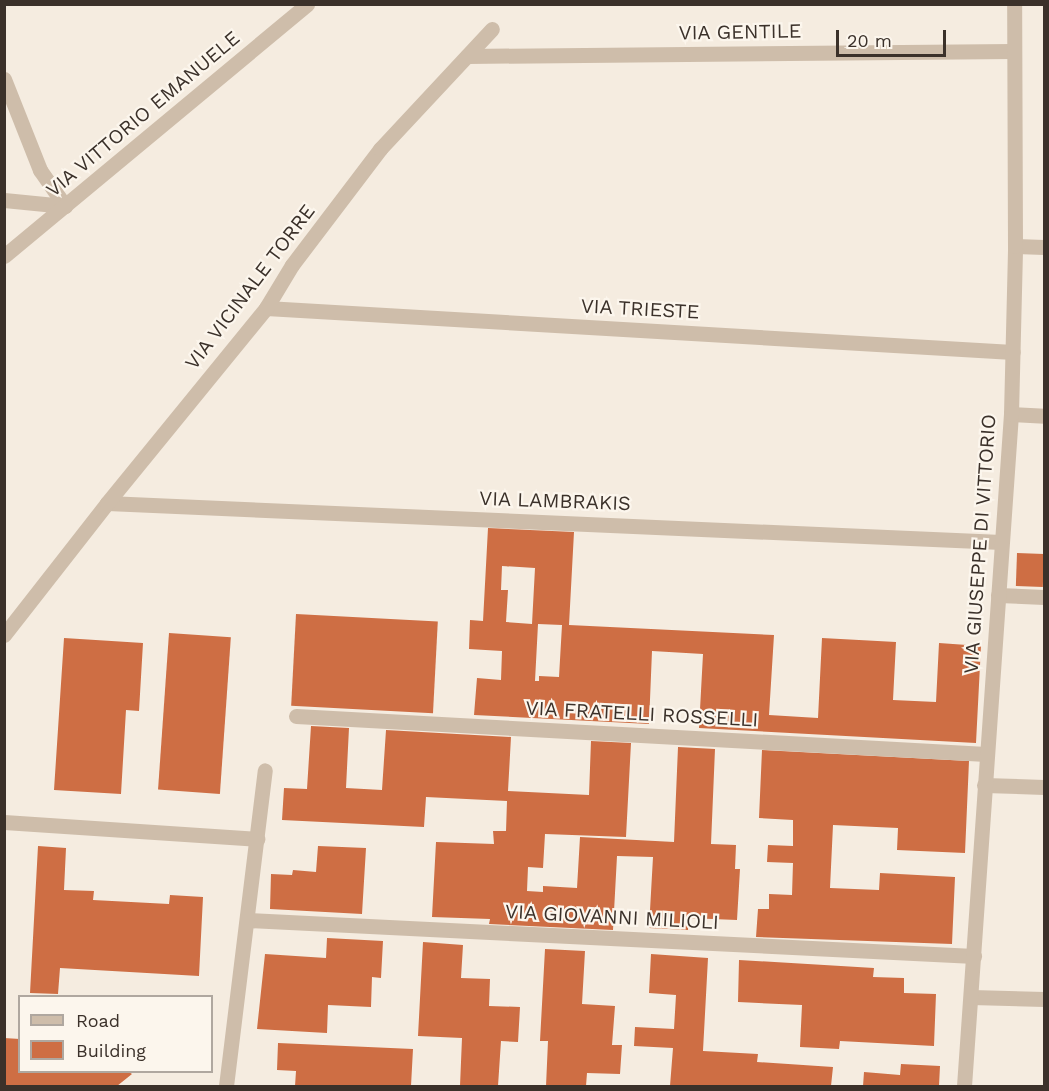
<!DOCTYPE html>
<style>
body{margin:0}
#map{position:relative;width:1049px;height:1091px;overflow:hidden;background:#f5ece0;font-family:"Work Sans",sans-serif}
div>[style]{position:absolute}
.building>*{inset:0;background:#ce6e44;transform-origin:0 0}
.minor>*{height:15px;margin:-7.5px;padding:0 7.5px;transform-origin:7.5px;border-radius:7.5px;background:#cebdaa}
span{translate:-50% -50%;white-space:nowrap;text-align:center;line-height:1.15;-webkit-text-stroke:4.5px #fcf6ed;paint-order:stroke}
.street-label{font-size:20px;color:#3b312a}
.frame{position:absolute;inset:0;border:6px solid #3b312a;pointer-events:none}
.legend{position:absolute;left:18px;top:995px;width:195px;height:78px;box-sizing:border-box;background:#fcf6ed;border:2px solid #afa79f;margin:0;padding:8px 10px;list-style:none;font-size:18px;color:#3b312a}
.legend li{display:flex;align-items:center;gap:12px;height:30px}
.legend b{width:30px;border:2px solid #afa79f}
.scale{position:absolute;left:836px;top:30px;width:110px;height:27px;box-sizing:border-box;border:3px solid #3b312a;border-top:0;padding-left:8px;font-size:18px;line-height:21px;white-space:nowrap;color:#3b312a;-webkit-text-stroke:4px #fcf6ed;paint-order:stroke}
</style>
<div id="map">
<div class="building">
<i style="clip-path:polygon(evenodd,488px 528px,574px 532px,569px 625px,774px 635px,769px 715px,818px 718px,822px 638px,896px 642px,893px 700px,936px 702px,939px 643px,981px 646px,976px 743px,699px 728px,703px 654px,652px 651px,649px 724px,474px 715px,477px 678px,501px 680px,502px 651px,469px 649px,470px 620px,483px 621px,488px 528px,502px 566px,535px 568px,532px 624px,506px 622px,508px 590px,501px 590px,502px 566px,488px 528px,538px 624px,562px 625px,559px 677px,539px 676px,539px 681px,535px 681px,538px 624px)"></i>
<i style="left:1017px;top:553px;width:27px;height:33px;rotate:2deg"></i>
<i style="left:296px;top:614px;width:142px;height:92px;rotate:3deg"></i>
<i style="left:169px;top:633px;width:62px;height:157px;rotate:4deg"></i>
<i style="clip-path:polygon(64px 638px,143px 643px,139px 711px,126px 710px,121px 794px,54px 790px)"></i>
<i style="clip-path:polygon(311px 726px,349px 728px,346px 788px,382px 790px,386px 730px,511px 737px,508px 791px,589px 795px,591px 741px,631px 743px,626px 837px,545px 834px,543px 868px,528px 867px,527px 891px,543px 892px,543px 886px,577px 888px,580px 837px,674px 842px,678px 747px,715px 749px,711px 844px,736px 845px,735px 869px,740px 869px,737px 920px,688px 918px,688px 930px,649px 928px,653px 857px,617px 856px,613px 930px,489px 924px,490px 919px,432px 917px,436px 842px,494px 844px,493px 831px,506px 831px,507px 801px,426px 797px,424px 827px,282px 820px,284px 788px,307px 789px)"></i>
<i style="clip-path:polygon(762px 750px,969px 761px,965px 853px,897px 850px,898px 828px,833px 825px,830px 888px,879px 890px,880px 873px,955px 877px,952px 944px,756px 937px,758px 909px,769px 909px,769px 894px,792px 895px,793px 863px,767px 862px,768px 845px,793px 846px,793px 820px,759px 818px)"></i>
<i style="clip-path:polygon(38px 846px,66px 848px,64px 890px,94px 891px,93px 900px,169px 904px,170px 895px,203px 897px,199px 976px,60px 968px,58px 994px,30px 993px)"></i>
<i style="clip-path:polygon(318px 846px,366px 848px,362px 914px,270px 909px,271px 874px,292px 875px,293px 870px,316px 872px)"></i>
<i style="clip-path:polygon(327px 938px,383px 941px,381px 978px,372px 977px,371px 1007px,328px 1005px,327px 1033px,257px 1029px,265px 954px,326px 958px)"></i>
<i style="clip-path:polygon(423px 942px,463px 945px,461px 978px,490px 979px,489px 1006px,520px 1007px,518px 1042px,501px 1041px,498px 1086px,460px 1086px,462px 1038px,418px 1036px)"></i>
<i style="clip-path:polygon(545px 949px,585px 951px,582px 1004px,615px 1006px,612px 1045px,622px 1045px,620px 1074px,587px 1073px,586px 1086px,546px 1086px,548px 1041px,540px 1041px)"></i>
<i style="clip-path:polygon(651px 954px,708px 958px,703px 1051px,758px 1054px,757px 1062px,833px 1067px,831px 1086px,670px 1086px,673px 1048px,634px 1046px,635px 1027px,674px 1029px,676px 995px,649px 993px)"></i>
<i style="clip-path:polygon(739px 960px,874px 968px,873px 977px,904px 978px,904px 993px,936px 994px,934px 1046px,840px 1041px,839px 1049px,800px 1047px,802px 1005px,738px 1002px)"></i>
<i style="clip-path:polygon(4px 1038px,20px 1039px,20px 1072px,129px 1072px,132px 1074px,117px 1086px,4px 1086px)"></i>
<i style="clip-path:polygon(278px 1043px,413px 1049px,411px 1086px,295px 1086px,296px 1071px,277px 1070px)"></i>
<i style="clip-path:polygon(901px 1064px,940px 1066px,939px 1086px,863px 1086px,864px 1072px,900px 1075px)"></i>
</div>
<div class="minor">
<i style="left:467px;top:56px;width:546px;rotate:-0.52deg"></i>
<i style="left:4px;top:79px;width:98px;rotate:68.4deg"></i>
<i style="left:40px;top:170px;width:44px;rotate:55.2deg"></i>
<i style="left:4px;top:200px;width:61px;rotate:5.6deg"></i>
<i style="left:1015px;top:246px;width:29px;rotate:2deg"></i>
<i style="left:4px;top:256px;width:394px;rotate:-39.7deg"></i>
<i style="left:266px;top:308px;width:748px;rotate:3.37deg"></i>
<i style="left:1011px;top:414px;width:33px;rotate:3deg"></i>
<i style="left:107px;top:503px;width:895px;rotate:2.5deg"></i>
<i style="left:998px;top:595px;width:46px;rotate:2.5deg"></i>
<i style="left:4px;top:635px;width:167px;rotate:-52deg"></i>
<i style="left:107px;top:503px;width:252px;rotate:-50.8deg"></i>
<i style="left:266px;top:308px;width:50px;rotate:-58.8deg"></i>
<i style="left:292px;top:265px;width:146px;rotate:-52.8deg"></i>
<i style="left:380px;top:149px;width:164px;rotate:-47deg"></i>
<i style="left:296px;top:716px;width:691px;rotate:3.15deg"></i>
<i style="left:984px;top:785px;width:60px;rotate:1.9deg"></i>
<i style="left:4px;top:822px;width:254px;rotate:3.8deg"></i>
<i style="left:247px;top:920px;width:728px;rotate:2.83deg"></i>
<i style="left:971px;top:997px;width:73px;rotate:1.6deg"></i>
<i style="left:226px;top:1086px;width:318px;rotate:-83deg"></i>
<i style="left:964px;top:1086px;width:674px;rotate:-86deg"></i>
<i style="left:1011px;top:414px;width:168px;rotate:-88.6deg"></i>
<i style="left:1015px;top:246px;width:242px;rotate:-90.2deg"></i>
</div>
<div class="street-label">
<span style="left:740px;top:32px;rotate:-1deg">VIA GENTILE</span>
<span style="left:143px;top:114px;rotate:-40deg">VIA VITTORIO EMANUELE</span>
<span style="left:250px;top:287px;rotate:-53deg">VIA VICINALE TORRE</span>
<span style="left:640px;top:309px;rotate:3deg">VIA TRIESTE</span>
<span style="left:555px;top:501px;rotate:2deg">VIA LAMBRAKIS</span>
<span style="left:980px;top:544px;rotate:-86deg">VIA GIUSEPPE DI VITTORIO</span>
<span style="left:642px;top:714px;rotate:3deg">VIA FRATELLI ROSSELLI</span>
<span style="left:612px;top:917px;rotate:3deg">VIA GIOVANNI MILIOLI</span>
</div>
<div class="frame"></div>
<ul class="legend">
<li><b style="height:8px;background:#cebdaa"></b>Road</li>
<li><b style="height:16px;background:#ce6e44"></b>Building</li>
</ul>
<div class="scale">20 m</div>
</div>
